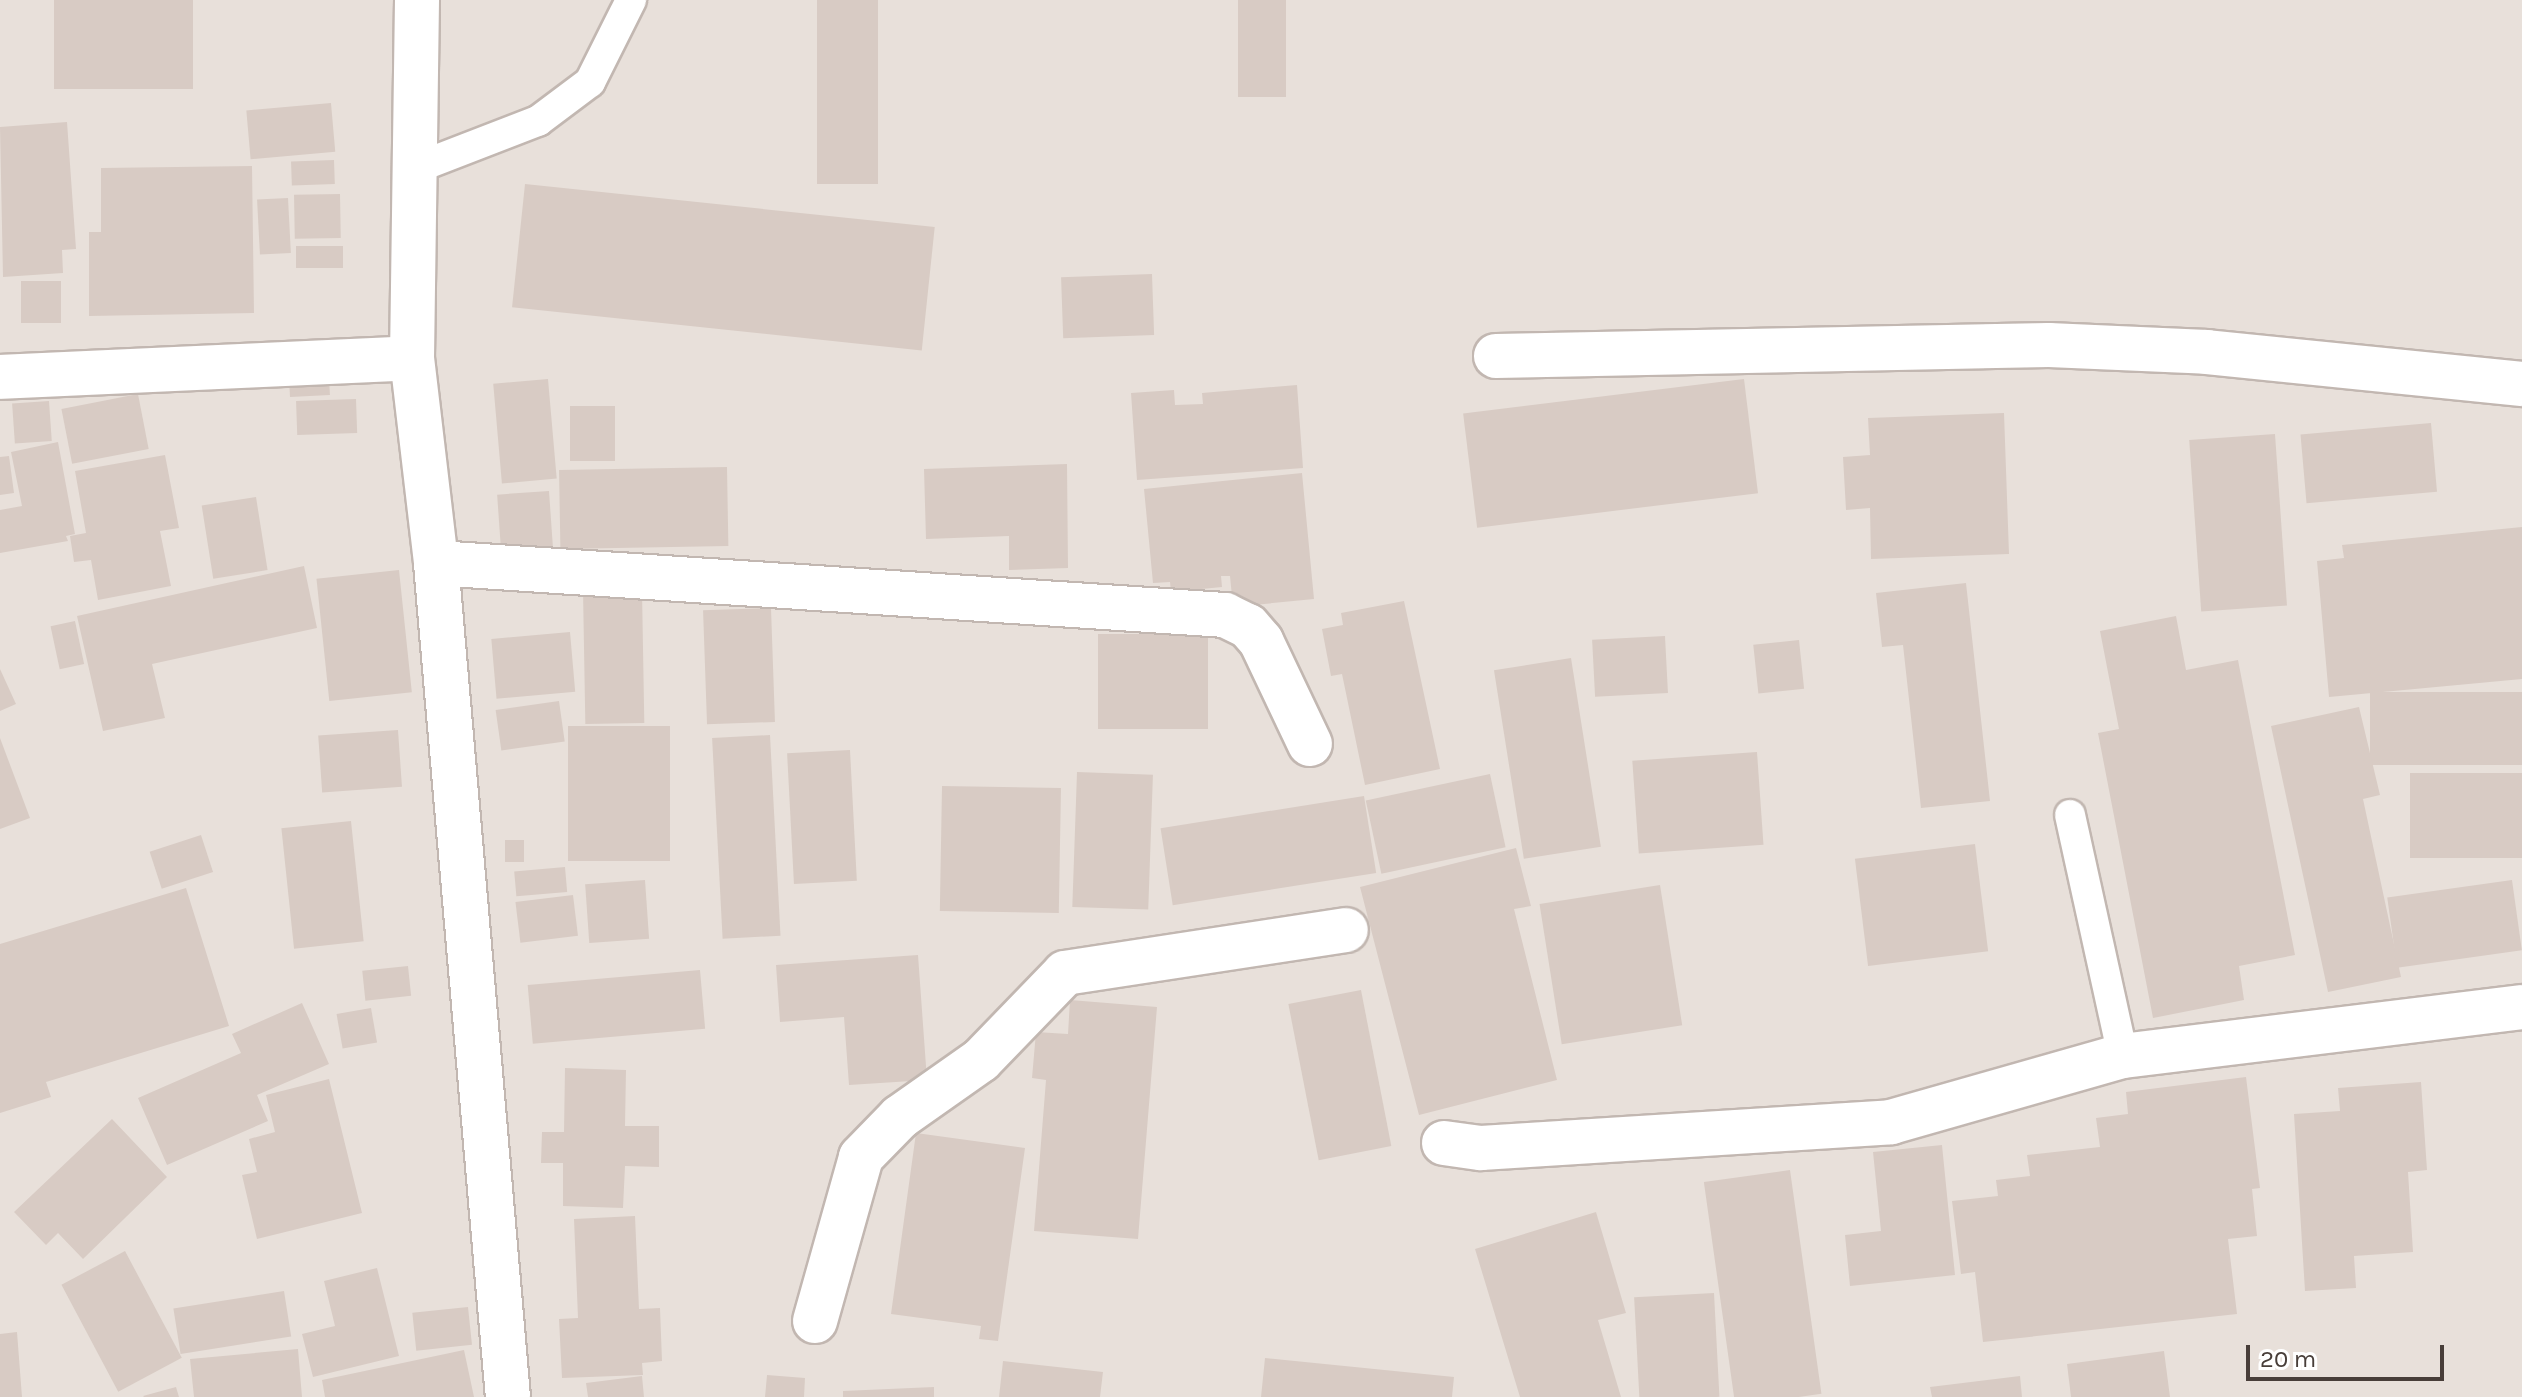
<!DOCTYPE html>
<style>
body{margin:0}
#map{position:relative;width:2522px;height:1397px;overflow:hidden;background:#f4efeb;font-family:Karla,sans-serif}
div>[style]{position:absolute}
.residential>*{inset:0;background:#e8e0da;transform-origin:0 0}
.building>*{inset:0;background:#d8cbc4;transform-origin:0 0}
.roads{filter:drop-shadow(2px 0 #c2b7b1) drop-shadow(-2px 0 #c2b7b1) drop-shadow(0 2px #c2b7b1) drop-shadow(0 -2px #c2b7b1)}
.service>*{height:30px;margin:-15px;padding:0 15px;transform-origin:15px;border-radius:15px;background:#fff}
.minor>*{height:44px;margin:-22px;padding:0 22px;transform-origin:22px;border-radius:22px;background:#fff}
span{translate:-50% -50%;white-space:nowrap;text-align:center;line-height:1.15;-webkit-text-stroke:8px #fff;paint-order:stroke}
.scale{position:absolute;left:2246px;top:1345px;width:198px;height:36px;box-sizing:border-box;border:4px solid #483e39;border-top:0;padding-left:10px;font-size:24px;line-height:28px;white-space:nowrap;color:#483e39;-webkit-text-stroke:6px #fff;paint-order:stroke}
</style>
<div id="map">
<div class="residential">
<i style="left:0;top:0;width:2522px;height:1397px"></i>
</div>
<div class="building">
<i style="left:54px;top:0;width:139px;height:89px"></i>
<i style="left:817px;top:0;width:61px;height:184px"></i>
<i style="left:1238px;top:0;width:48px;height:97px"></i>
<i style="left:331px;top:103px;width:49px;height:85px;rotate:85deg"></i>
<i style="clip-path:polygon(67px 122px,76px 249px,62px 250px,63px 273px,3px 277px,0 127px)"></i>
<i style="left:334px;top:160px;width:24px;height:43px;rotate:88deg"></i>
<i style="clip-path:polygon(252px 166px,254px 313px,89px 316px,89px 232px,101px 232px,101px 168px)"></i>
<i style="left:525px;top:184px;width:412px;height:124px;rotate:6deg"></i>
<i style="left:340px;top:194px;width:44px;height:46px;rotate:89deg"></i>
<i style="left:288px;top:198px;width:55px;height:31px;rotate:87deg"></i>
<i style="left:296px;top:246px;width:47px;height:22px"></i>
<i style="left:1152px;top:274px;width:61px;height:91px;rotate:88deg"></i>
<i style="left:61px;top:281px;width:42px;height:40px;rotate:90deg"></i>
<i style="left:329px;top:377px;width:18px;height:40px;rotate:87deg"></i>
<i style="left:548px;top:379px;width:100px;height:55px;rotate:85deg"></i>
<i style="left:1744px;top:379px;width:115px;height:283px;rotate:83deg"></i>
<i style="clip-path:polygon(1297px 385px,1303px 468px,1137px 480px,1131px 393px,1174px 390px,1175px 405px,1203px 404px,1202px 393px)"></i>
<i style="left:138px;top:394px;width:56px;height:78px;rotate:79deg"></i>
<i style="left:356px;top:399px;width:34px;height:60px;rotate:88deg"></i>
<i style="left:49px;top:401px;width:40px;height:37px;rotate:86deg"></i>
<i style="left:570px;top:406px;width:45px;height:55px"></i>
<i style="clip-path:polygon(2004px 413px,2009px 554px,1871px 559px,1870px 508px,1846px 510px,1843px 457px,1870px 455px,1868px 418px)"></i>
<i style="left:2431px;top:423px;width:69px;height:131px;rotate:85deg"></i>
<i style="left:2275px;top:434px;width:172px;height:86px;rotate:86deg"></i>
<i style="clip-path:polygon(58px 442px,75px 534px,66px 536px,68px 541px,0 553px,0 510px,22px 506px,11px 452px)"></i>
<i style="clip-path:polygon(165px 455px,179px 528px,160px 531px,171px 586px,98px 600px,91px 560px,74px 562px,70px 536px,86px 533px,75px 471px)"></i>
<i style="clip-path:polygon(9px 456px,14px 493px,0 495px,0 457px)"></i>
<i style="clip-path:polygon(1067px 464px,1068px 568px,1009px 570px,1009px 536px,926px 539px,924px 469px)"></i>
<i style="left:727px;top:467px;width:79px;height:168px;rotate:89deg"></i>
<i style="clip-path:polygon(1302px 473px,1314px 599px,1233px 607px,1230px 576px,1221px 576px,1222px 587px,1171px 592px,1170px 582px,1153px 583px,1144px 489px)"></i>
<i style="left:549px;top:491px;width:66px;height:52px;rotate:86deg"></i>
<i style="left:256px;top:497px;width:74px;height:55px;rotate:81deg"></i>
<i style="clip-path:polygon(2522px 527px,2522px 679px,2329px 697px,2317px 561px,2344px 558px,2342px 545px)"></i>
<i style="clip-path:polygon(304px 566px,317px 628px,152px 664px,165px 718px,103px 731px,77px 616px)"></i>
<i style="left:399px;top:570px;width:123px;height:83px;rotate:84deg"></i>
<i style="clip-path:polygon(1966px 583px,1990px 801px,1921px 808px,1903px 645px,1882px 647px,1876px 593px)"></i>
<i style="left:642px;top:590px;width:133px;height:59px;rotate:89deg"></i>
<i style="clip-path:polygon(1404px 601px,1440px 769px,1365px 785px,1342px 674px,1331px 676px,1322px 629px,1343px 625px,1341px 613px)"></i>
<i style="left:771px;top:608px;width:114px;height:68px;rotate:88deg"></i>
<i style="clip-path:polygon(2176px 616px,2186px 670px,2238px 660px,2295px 955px,2239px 966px,2244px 1000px,2153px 1018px,2098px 733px,2119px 729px,2100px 631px)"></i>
<i style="left:75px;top:621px;width:44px;height:25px;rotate:78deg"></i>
<i style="left:570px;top:632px;width:60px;height:79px;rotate:85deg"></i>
<i style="left:1208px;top:634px;width:95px;height:110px;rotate:90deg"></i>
<i style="left:1665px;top:636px;width:57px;height:73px;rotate:87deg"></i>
<i style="left:1799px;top:640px;width:49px;height:46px;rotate:84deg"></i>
<i style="left:1571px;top:658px;width:191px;height:78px;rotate:81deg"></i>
<i style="clip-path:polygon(0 669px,16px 704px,0 711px)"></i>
<i style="left:2522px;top:692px;width:73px;height:152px;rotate:90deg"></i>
<i style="left:559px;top:701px;width:41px;height:64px;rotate:82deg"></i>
<i style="clip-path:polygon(2359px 707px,2380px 795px,2363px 799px,2401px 977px,2328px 992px,2271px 726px)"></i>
<i style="left:670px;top:726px;width:135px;height:102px;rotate:90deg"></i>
<i style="left:398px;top:730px;width:57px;height:80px;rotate:86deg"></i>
<i style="left:770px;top:735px;width:201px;height:58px;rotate:87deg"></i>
<i style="clip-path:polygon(0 738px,30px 818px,0 829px)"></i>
<i style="left:850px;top:750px;width:131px;height:63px;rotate:87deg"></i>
<i style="left:1757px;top:752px;width:93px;height:125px;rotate:86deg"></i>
<i style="left:1077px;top:772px;width:76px;height:135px;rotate:2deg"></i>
<i style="left:2522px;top:773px;width:85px;height:112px;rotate:90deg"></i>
<i style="left:1490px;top:774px;width:75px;height:127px;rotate:78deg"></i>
<i style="left:942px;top:786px;width:119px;height:125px;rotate:1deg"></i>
<i style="left:1364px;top:796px;width:78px;height:206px;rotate:81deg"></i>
<i style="left:351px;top:821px;width:121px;height:70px;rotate:84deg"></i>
<i style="left:201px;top:835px;width:39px;height:54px;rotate:72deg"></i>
<i style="left:505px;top:840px;width:19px;height:22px"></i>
<i style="left:1975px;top:844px;width:108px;height:121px;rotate:83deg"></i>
<i style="clip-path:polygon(1516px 848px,1531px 906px,1514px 909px,1557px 1080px,1419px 1115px,1360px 887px)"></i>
<i style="left:565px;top:867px;width:25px;height:51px;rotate:85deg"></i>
<i style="left:645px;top:880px;width:59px;height:60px;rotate:86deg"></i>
<i style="left:2512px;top:880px;width:71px;height:126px;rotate:82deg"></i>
<i style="left:1660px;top:885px;width:142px;height:122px;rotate:81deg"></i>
<i style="clip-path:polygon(186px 888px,229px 1026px,46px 1082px,51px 1097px,0 1113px,0 944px)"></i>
<i style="left:573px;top:895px;width:41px;height:58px;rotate:83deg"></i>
<i style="clip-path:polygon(918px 955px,927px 1080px,849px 1085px,844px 1017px,780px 1022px,776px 965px)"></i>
<i style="left:408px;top:966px;width:30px;height:46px;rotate:84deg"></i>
<i style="left:700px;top:970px;width:59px;height:173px;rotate:85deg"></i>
<i style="left:1361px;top:990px;width:159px;height:74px;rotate:79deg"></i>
<i style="clip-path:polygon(1070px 1000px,1157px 1007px,1138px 1239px,1034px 1231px,1046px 1080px,1032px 1078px,1036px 1032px,1068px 1034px)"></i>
<i style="clip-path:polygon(302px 1003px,329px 1064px,257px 1095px,268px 1121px,167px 1165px,138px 1098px,241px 1053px,232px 1034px)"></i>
<i style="left:371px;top:1008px;width:35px;height:35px;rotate:80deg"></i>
<i style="clip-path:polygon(565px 1068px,626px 1070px,625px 1126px,659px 1126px,659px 1167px,625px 1166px,623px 1208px,563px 1206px,563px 1163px,541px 1163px,542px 1132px,564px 1132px)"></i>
<i style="clip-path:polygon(2246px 1077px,2260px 1188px,2252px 1189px,2257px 1236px,2228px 1239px,2237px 1314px,1983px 1342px,1975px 1272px,1961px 1274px,1952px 1201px,1998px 1196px,1996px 1180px,2030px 1176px,2027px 1155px,2100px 1147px,2096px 1118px,2128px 1114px,2126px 1092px)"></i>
<i style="clip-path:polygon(329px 1079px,362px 1213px,257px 1239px,242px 1175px,257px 1172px,249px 1139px,275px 1132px,266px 1095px)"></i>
<i style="clip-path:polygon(2421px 1082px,2427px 1170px,2408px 1172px,2413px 1252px,2354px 1256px,2356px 1288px,2305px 1291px,2294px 1114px,2340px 1111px,2338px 1088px)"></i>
<i style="clip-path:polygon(112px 1119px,167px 1177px,83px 1259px,58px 1233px,46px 1245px,14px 1212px)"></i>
<i style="clip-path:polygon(916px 1133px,1025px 1148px,998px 1341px,979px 1339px,981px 1326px,891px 1314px)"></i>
<i style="clip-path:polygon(1942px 1145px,1955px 1275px,1850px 1286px,1845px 1235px,1881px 1231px,1873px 1152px)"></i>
<i style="left:1790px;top:1170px;width:226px;height:87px;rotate:82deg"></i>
<i style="clip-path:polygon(1596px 1212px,1626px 1313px,1598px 1320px,1621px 1397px,1520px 1397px,1475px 1249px)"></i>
<i style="clip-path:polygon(635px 1216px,639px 1309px,660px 1308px,662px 1361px,642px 1363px,643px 1375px,562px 1378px,559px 1319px,578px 1318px,574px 1219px)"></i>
<i style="left:125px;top:1251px;width:121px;height:72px;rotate:62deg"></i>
<i style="clip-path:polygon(377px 1268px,399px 1356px,313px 1377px,302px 1334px,335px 1326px,324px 1281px)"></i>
<i style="left:284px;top:1291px;width:46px;height:112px;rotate:81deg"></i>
<i style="left:1714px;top:1293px;width:104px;height:80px;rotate:87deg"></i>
<i style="left:468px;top:1307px;width:38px;height:56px;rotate:84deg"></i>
<i style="clip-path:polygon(17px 1332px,22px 1397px,0 1397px,0 1334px)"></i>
<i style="clip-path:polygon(298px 1349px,302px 1397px,194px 1397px,190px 1359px)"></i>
<i style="clip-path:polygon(464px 1350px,474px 1397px,325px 1397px,322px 1380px)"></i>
<i style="clip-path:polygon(2164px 1351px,2170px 1397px,2071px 1397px,2067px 1364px)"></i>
<i style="clip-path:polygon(1265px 1358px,1454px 1377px,1452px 1397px,1261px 1397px)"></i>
<i style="clip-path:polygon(1003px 1361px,1103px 1372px,1100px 1397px,999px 1397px)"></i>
<i style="clip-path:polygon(767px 1375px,805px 1378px,804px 1397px,765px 1397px)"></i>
<i style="clip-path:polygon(642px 1376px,644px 1397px,588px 1397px,586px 1383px)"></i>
<i style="clip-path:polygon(2020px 1376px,2022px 1397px,1932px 1397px,1930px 1387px)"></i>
<i style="clip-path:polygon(176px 1387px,179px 1397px,144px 1397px,143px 1396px)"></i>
<i style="clip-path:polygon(934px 1387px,934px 1397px,843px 1397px,843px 1391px)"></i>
</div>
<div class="roads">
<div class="service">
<i style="left:416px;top:168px;width:131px;rotate:-21.1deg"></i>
<i style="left:538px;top:121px;width:65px;rotate:-36.9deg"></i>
<i style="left:590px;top:82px;width:92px;rotate:-63.4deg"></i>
<i style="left:2070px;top:815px;width:247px;rotate:77.6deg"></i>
</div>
<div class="minor">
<i style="left:417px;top:0;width:358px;rotate:90.8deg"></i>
<i style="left:412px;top:358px;width:206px;rotate:83.3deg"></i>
<i style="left:436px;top:563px;width:837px;rotate:85.07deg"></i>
<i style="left:1496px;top:356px;width:553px;rotate:-1.14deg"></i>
<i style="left:2049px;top:345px;width:158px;rotate:2.5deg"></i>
<i style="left:2207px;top:352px;width:317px;rotate:5.8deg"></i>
<i style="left:0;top:377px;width:412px;rotate:-2.6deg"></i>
<i style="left:436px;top:563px;width:791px;rotate:3.77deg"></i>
<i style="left:1225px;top:615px;width:25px;rotate:26deg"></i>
<i style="left:1248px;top:626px;width:20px;rotate:49deg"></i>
<i style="left:1261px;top:641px;width:114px;rotate:64.6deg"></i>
<i style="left:1444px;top:1143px;width:37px;rotate:8deg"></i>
<i style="left:1481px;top:1148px;width:411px;rotate:-3.6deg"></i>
<i style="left:1891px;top:1122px;width:241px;rotate:-15.9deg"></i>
<i style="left:2123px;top:1056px;width:402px;rotate:-7deg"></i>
<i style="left:815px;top:1321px;width:170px;rotate:-74.3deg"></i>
<i style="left:861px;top:1157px;width:56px;rotate:-45.7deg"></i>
<i style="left:900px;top:1117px;width:99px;rotate:-35.1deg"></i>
<i style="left:981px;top:1060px;width:121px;rotate:-46deg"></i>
<i style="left:1065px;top:973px;width:284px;rotate:-8.7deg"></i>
</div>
</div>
<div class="scale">20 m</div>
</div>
